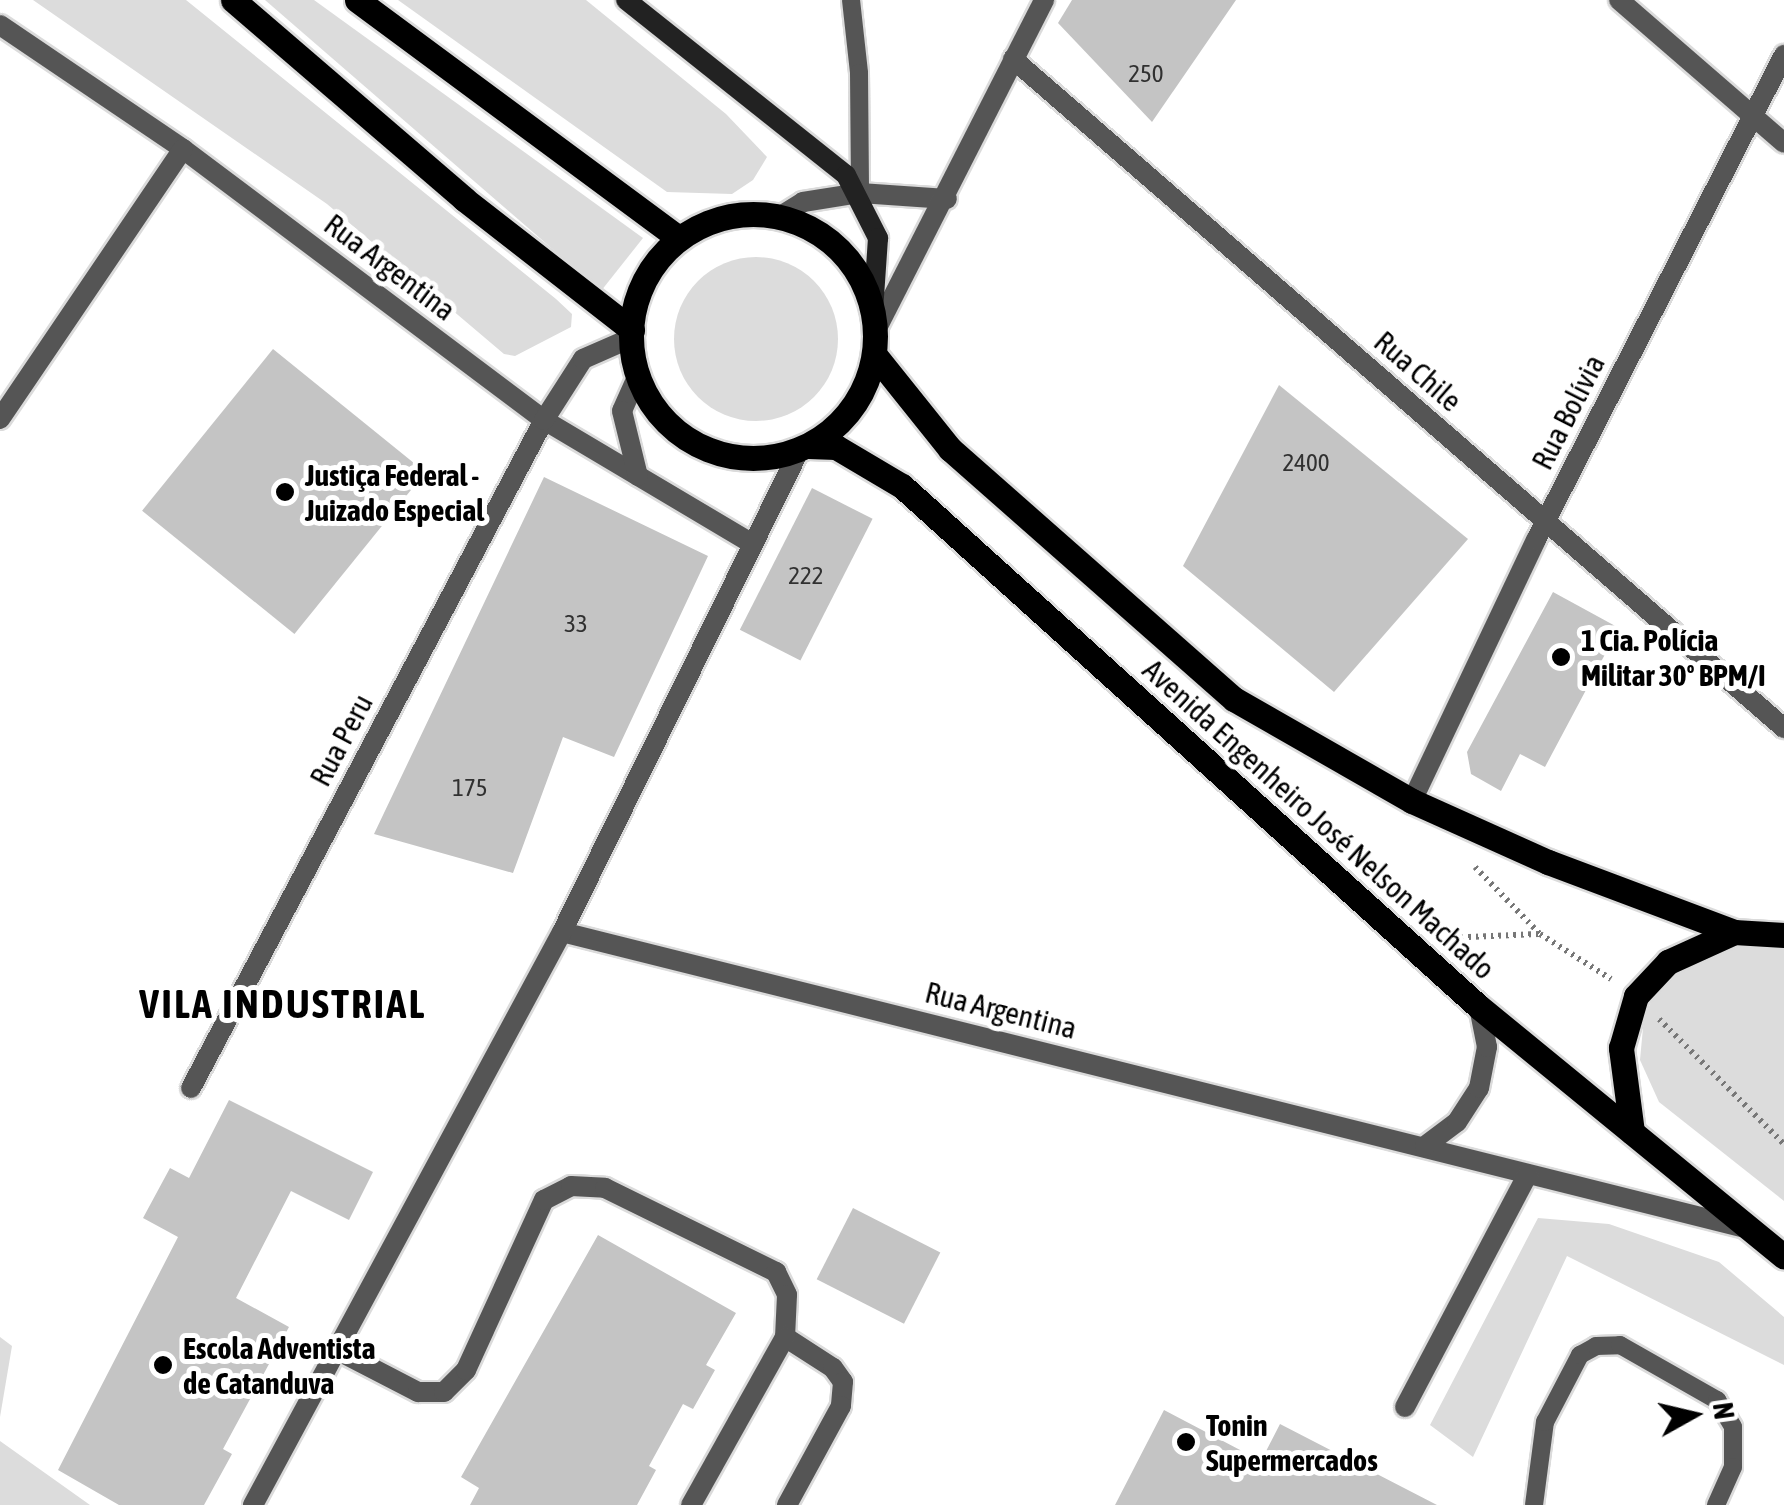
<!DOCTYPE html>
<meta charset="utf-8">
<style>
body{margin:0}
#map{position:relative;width:1784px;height:1505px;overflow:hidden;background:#fff;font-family:"Asap Condensed",sans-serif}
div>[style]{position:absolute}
.green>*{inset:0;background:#dcdcdc}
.round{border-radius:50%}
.building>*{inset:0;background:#c4c4c4;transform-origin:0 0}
.path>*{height:6px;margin-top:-3px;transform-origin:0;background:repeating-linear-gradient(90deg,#777 0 2.5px,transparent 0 7.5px)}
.roads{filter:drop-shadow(2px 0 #dbdbdb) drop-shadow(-2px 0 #dbdbdb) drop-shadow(0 2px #dbdbdb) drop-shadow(0 -2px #dbdbdb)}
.lane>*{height:18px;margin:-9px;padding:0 9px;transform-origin:9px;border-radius:9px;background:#555}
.street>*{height:20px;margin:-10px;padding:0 10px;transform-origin:10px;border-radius:10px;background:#555}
.secondary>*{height:20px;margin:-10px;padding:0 10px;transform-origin:10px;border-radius:10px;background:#222}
.primary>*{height:25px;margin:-12.5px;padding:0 12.5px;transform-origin:12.5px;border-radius:12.5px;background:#000}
.primary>.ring{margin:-12.5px;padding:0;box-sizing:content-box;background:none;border:25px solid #000;border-radius:50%}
.dots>*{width:28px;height:28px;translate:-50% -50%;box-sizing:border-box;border:5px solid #fff;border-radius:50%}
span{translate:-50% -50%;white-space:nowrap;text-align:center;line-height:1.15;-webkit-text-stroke:10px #fff;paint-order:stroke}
.number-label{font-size:25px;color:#313131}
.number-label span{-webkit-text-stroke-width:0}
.street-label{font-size:30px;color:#000}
.poi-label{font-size:30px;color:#000;font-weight:700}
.left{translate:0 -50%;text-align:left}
.district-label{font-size:40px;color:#000;font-weight:700;letter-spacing:2.5px}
.north{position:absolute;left:1644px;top:1365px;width:100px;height:100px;-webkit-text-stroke:8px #fff;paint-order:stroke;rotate:82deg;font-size:28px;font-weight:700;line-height:40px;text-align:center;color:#000}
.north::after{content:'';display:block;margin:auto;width:35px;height:45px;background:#000;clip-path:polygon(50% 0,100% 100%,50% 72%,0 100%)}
</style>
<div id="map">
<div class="green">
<i style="clip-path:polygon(33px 0,186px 0,556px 299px,572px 314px,571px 327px,515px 356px,504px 354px,327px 204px)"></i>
<i style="clip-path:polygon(265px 0,314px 0,643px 238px,601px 291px)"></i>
<i style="clip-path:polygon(398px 0,586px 0,726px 114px,767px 157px,753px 180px,732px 194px,667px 192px)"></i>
<i class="round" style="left:674px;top:257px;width:164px;height:164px"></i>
<i style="clip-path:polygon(1736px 940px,1784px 942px,1784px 1201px,1659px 1102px,1640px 1060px,1644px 1017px,1658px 988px,1694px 958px)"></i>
<i style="clip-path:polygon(1538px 1218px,1609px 1224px,1719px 1262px,1784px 1317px,1784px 1365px,1567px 1256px,1473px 1457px,1430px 1425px)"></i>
<i style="clip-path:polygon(0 1337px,12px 1346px,0 1417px)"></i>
<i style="clip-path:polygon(0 1441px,90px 1505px,0 1505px)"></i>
</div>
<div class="building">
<i style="clip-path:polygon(1072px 0,1236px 0,1152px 122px,1058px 23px)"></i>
<i style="left:273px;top:349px;width:196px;height:208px;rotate:39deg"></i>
<i style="clip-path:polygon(1279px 385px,1468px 539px,1334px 692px,1183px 566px)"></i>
<i style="clip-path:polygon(544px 477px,708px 556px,614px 757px,563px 737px,513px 873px,374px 834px)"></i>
<i style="left:812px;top:488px;width:68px;height:159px;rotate:27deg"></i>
<i style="clip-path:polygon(1553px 592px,1619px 628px,1545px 767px,1520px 754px,1501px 791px,1471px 774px,1467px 752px)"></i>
<i style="clip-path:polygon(229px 1100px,373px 1172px,349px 1220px,291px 1191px,236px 1298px,289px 1327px,223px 1449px,232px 1454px,204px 1505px,119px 1505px,58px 1470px,178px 1237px,143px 1218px,170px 1168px,189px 1178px)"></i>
<i style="left:853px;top:1208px;width:98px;height:80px;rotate:27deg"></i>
<i style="clip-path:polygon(598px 1235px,736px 1313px,706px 1365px,715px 1370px,693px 1409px,683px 1404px,649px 1466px,656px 1470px,637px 1505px,470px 1505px,479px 1488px,461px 1477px)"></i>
<i style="clip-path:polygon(1164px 1410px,1261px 1461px,1280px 1424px,1437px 1505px,1115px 1505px)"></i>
</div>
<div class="path">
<i style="left:1475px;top:867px;width:93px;rotate:45.9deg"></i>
<i style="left:1540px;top:934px;width:84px;rotate:32.4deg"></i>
<i style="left:1446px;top:938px;width:93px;rotate:-2.5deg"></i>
<i style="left:1659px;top:1019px;width:177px;rotate:45deg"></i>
</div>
<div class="roads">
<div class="lane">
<i style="left:851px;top:0;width:73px;rotate:83.7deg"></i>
<i style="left:859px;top:73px;width:120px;rotate:89.5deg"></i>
<i style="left:1534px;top:1505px;width:84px;rotate:-82.5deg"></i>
<i style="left:1545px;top:1422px;width:76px;rotate:-62.4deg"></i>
<i style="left:1580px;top:1355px;width:18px;rotate:-29deg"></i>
<i style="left:1596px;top:1346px;width:24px;rotate:-2deg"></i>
<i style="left:1620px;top:1345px;width:112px;rotate:29.6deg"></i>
<i style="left:1717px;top:1400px;width:31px;rotate:59deg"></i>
<i style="left:1733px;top:1427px;width:40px;rotate:90deg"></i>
<i style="left:1733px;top:1467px;width:42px;rotate:114.1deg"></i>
</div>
<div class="street">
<i style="left:1619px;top:0;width:218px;rotate:40.9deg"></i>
<i style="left:0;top:25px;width:221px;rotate:34.1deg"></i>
<i style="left:183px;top:149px;width:451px;rotate:36.9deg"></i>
<i style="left:544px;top:420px;width:241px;rotate:30.7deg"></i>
<i style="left:1013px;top:59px;width:1021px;rotate:40.95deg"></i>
<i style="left:779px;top:217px;width:28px;rotate:-32deg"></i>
<i style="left:803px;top:202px;width:58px;rotate:-9deg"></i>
<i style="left:860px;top:193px;width:87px;rotate:3.9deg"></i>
<i style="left:875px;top:332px;width:373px;rotate:-63deg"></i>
<i style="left:638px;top:375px;width:39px;rotate:114deg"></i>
<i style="left:622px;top:411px;width:67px;rotate:76.2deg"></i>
<i style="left:0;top:419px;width:326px;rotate:-55.9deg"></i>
<i style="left:1412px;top:801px;width:289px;rotate:-64.6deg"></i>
<i style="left:1536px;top:540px;width:545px;rotate:-62.92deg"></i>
<i style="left:562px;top:932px;width:1224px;rotate:14.05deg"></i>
<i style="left:191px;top:1088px;width:756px;rotate:-62.15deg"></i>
<i style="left:544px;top:420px;width:72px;rotate:-57.4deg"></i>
<i style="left:583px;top:359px;width:52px;rotate:-23.6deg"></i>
<i style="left:1425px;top:1146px;width:40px;rotate:-37deg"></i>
<i style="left:1457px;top:1122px;width:40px;rotate:-57.1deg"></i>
<i style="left:1479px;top:1088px;width:42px;rotate:-79deg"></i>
<i style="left:1487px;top:1047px;width:41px;rotate:-101.3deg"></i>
<i style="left:785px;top:1337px;width:57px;rotate:32.9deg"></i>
<i style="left:833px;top:1368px;width:17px;rotate:54deg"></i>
<i style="left:843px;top:1382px;width:24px;rotate:95deg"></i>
<i style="left:841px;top:1406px;width:113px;rotate:118.6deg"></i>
<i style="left:333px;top:1348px;width:96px;rotate:27.4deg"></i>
<i style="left:418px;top:1392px;width:26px"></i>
<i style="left:444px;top:1392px;width:31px;rotate:-45deg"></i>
<i style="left:466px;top:1370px;width:187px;rotate:-65.4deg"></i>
<i style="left:544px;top:1200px;width:30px;rotate:-27deg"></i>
<i style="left:571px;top:1186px;width:34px;rotate:3deg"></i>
<i style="left:605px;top:1188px;width:191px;rotate:26.2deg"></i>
<i style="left:776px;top:1272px;width:25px;rotate:64deg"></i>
<i style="left:787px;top:1295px;width:42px;rotate:92.7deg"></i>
<i style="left:785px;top:1337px;width:193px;rotate:119.2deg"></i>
<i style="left:1405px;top:1407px;width:263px;rotate:-62.2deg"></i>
<i style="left:253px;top:1505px;width:651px;rotate:-61.66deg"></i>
<i style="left:562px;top:932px;width:538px;rotate:-63.77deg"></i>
</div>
<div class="secondary">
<i style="left:626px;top:0;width:281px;rotate:38.5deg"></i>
<i style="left:846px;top:175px;width:71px;rotate:63.1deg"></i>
<i style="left:878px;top:238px;width:74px;rotate:93.9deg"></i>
</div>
<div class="primary">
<i style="left:233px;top:0;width:305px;rotate:40.7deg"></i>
<i style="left:464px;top:199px;width:213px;rotate:37.9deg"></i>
<i style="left:357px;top:0;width:400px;rotate:36.5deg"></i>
<i class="ring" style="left:631px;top:214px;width:219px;height:219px"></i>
<i style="left:874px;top:354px;width:122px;rotate:51.3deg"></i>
<i style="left:950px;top:449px;width:378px;rotate:41.4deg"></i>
<i style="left:1234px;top:699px;width:205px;rotate:29.8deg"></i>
<i style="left:1412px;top:801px;width:149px;rotate:24.2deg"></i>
<i style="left:1548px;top:862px;width:199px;rotate:20.6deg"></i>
<i style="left:1734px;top:932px;width:50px;rotate:3.4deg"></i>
<i style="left:808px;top:446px;width:28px;rotate:2deg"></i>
<i style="left:836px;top:447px;width:77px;rotate:30.6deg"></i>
<i style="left:902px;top:486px;width:777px;rotate:42.08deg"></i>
<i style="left:1479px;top:1007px;width:394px;rotate:39.3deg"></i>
<i style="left:1632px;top:1132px;width:85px;rotate:-97.5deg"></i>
<i style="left:1621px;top:1048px;width:54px;rotate:-73.9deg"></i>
<i style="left:1636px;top:996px;width:47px;rotate:-46.7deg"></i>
<i style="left:1668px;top:962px;width:72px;rotate:-24.4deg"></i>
</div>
</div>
<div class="dots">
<i style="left:285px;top:492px;background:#000"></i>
<i style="left:1561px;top:657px;background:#000"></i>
<i style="left:163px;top:1365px;background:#000"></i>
<i style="left:1186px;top:1442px;background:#000"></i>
</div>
<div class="number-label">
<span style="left:1146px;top:73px">250</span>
<span style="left:1306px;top:462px">2400</span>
<span style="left:806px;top:575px">222</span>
<span style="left:576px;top:623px">33</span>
<span style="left:470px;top:787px">175</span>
</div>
<div class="street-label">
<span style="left:390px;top:267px;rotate:37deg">Rua Argentina</span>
<span style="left:1418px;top:371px;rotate:41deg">Rua Chile</span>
<span style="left:1568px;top:412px;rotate:-63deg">Rua Bolívia</span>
<span style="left:341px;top:740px;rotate:-62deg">Rua Peru</span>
<span style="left:1319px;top:819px;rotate:42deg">Avenida Engenheiro José Nelson Machado</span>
<span style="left:1001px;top:1010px;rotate:14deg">Rua Argentina</span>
</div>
<div class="poi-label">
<span class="left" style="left:305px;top:492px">Justiça Federal -<br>Juizado Especial</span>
<span class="left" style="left:1581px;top:657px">1 Cia. Polícia<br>Militar 30º BPM/I</span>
<span class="left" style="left:183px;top:1365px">Escola Adventista<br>de Catanduva</span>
<span class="left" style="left:1206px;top:1442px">Tonin<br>Supermercados</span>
</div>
<div class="district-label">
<span style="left:283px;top:1004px">VILA INDUSTRIAL</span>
</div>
<div class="north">N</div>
</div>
